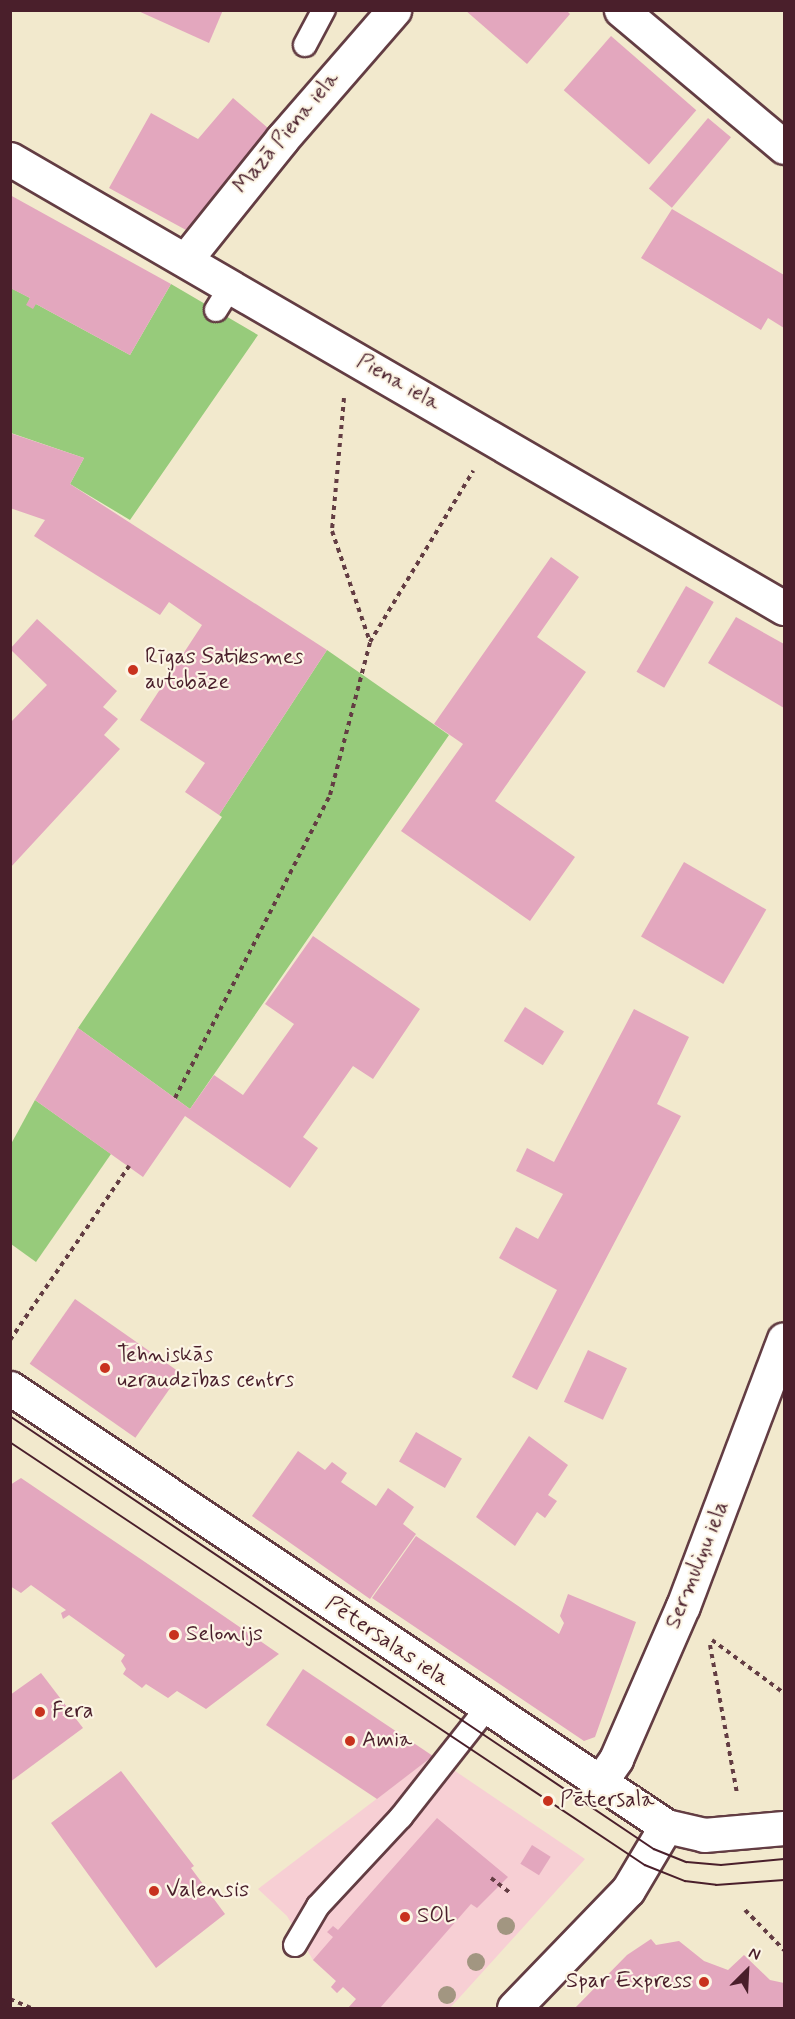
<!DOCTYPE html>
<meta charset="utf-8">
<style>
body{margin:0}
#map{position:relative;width:795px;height:2019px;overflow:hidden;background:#f2e9cd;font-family:Mynerve,sans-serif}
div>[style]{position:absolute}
.built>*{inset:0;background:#f7cfd4}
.green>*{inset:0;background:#97cb7b}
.building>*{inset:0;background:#e3a7be;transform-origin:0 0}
.path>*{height:4px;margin-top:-2px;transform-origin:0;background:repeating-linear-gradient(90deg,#633d43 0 4.5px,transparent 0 9px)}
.roads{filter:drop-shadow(2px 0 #633d43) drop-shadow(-2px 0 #633d43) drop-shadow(0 2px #633d43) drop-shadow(0 -2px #633d43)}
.service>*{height:22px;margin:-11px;padding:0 11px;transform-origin:11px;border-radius:11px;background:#fff}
.minor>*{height:33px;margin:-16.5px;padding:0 16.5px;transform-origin:16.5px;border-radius:16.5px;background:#fff}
.tertiary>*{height:33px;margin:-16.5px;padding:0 16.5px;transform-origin:16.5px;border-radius:16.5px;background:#fff}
.tram>*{height:1.5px;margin:-0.75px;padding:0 0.75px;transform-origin:0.75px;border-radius:0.75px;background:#4a1f2b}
.trees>*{width:18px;height:18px;margin:-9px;border-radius:50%;background:#a29681}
.dots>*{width:16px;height:16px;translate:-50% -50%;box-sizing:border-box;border:3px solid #fcf5e5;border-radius:50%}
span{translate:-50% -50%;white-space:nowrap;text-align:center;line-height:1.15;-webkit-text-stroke:4.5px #fcf5e5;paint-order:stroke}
.street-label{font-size:22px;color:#4a1f2b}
.poi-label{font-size:22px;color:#4a1f2b}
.left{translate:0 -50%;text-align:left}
.right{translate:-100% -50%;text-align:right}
.frame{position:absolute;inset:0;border:12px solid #4a1f2b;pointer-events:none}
.north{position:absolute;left:717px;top:1941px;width:60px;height:60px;-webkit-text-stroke:4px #fcf5e5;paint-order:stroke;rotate:24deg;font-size:16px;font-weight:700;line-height:24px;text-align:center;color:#4a1f2b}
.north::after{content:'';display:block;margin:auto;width:21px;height:27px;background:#4a1f2b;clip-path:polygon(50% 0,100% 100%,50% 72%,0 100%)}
</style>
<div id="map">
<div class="built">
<i style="clip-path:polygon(433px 1756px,585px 1859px,450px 2008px,367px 2008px,343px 1987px,337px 1993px,331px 1987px,336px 1981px,313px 1960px,287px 1916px,258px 1889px)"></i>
</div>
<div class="green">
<i style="clip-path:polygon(171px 284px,258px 335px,130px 520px,70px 484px,84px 458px,11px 433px,11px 288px,30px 298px,27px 305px,36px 304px,130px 355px)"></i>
<i style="clip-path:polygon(327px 650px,449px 735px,190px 1109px,78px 1028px,222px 817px,219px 815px)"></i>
<i style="clip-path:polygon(35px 1100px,111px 1154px,36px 1262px,11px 1244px,11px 1144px)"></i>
</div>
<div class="building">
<i style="clip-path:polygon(136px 10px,223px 10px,209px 43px)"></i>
<i style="clip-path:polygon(465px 10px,566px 10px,570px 14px,527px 64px)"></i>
<i style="left:611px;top:36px;width:113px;height:72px;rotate:41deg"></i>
<i style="clip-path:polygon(233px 98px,269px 129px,186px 230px,109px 188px,151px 113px,198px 139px)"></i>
<i style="left:708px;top:118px;width:30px;height:92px;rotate:40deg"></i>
<i style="clip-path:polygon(10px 195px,171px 284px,130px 355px,36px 304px,33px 309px,26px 305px,30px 298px,10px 288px)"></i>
<i style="clip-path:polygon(672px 209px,784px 275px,784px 328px,768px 318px,761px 330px,641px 258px)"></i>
<i style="clip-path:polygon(10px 433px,84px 458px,70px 484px,327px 650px,219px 815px,185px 792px,205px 763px,140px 720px,202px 625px,169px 602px,160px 615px,34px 536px,45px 520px,10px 508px)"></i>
<i style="clip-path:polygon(551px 557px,579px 577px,537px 637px,586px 672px,495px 801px,575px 857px,530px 921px,401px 831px,463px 744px,434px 724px)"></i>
<i style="left:686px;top:586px;width:32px;height:99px;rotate:30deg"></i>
<i style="clip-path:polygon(736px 617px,784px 644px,784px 708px,708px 663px)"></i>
<i style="clip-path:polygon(37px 619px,117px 691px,103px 707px,118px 719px,104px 735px,120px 749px,10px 868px,10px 723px,47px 685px,10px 649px)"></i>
<i style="left:684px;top:862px;width:95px;height:86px;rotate:30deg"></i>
<i style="clip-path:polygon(313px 936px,420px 1009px,373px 1079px,353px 1066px,303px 1137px,318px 1148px,290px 1188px,185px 1116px,143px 1177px,35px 1100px,78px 1028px,190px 1109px,214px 1075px,243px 1095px,294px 1024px,265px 1004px)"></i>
<i style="left:525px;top:1007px;width:46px;height:40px;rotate:32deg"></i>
<i style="clip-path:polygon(634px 1009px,689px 1037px,657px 1104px,681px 1116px,537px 1390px,512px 1377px,557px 1290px,499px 1258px,516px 1227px,538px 1239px,563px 1194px,516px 1171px,527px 1148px,554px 1162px)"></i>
<i style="left:75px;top:1299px;width:129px;height:79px;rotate:35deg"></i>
<i style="left:588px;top:1350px;width:43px;height:57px;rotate:25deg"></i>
<i style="left:416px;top:1432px;width:53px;height:34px;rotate:30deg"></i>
<i style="clip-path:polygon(529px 1436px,568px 1465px,548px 1495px,557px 1501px,545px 1518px,537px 1512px,515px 1546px,476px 1517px)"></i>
<i style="clip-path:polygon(298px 1451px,325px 1470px,332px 1462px,347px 1473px,341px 1482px,376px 1506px,388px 1488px,414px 1507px,403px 1524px,416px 1534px,370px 1599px,252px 1516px)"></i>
<i style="clip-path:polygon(21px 1478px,145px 1562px,279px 1654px,206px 1709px,177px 1691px,168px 1698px,146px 1684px,142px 1688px,123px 1674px,126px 1669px,121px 1661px,125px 1655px,69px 1615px,63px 1619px,61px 1613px,66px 1610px,31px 1585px,21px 1593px,10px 1586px,10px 1485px)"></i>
<i style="clip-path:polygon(416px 1536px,559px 1634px,564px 1623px,560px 1616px,568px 1594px,636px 1622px,595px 1737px,584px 1741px,372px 1598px)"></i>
<i style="clip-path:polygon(303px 1669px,433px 1756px,377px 1799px,266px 1725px)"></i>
<i style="clip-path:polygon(41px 1673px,83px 1728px,10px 1782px,10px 1695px)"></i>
<i style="clip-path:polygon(121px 1771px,194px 1866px,191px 1868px,225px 1914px,156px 1968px,51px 1823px)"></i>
<i style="clip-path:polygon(437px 1818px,508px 1877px,477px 1908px,471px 1904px,380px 2008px,348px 2008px,356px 1999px,343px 1987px,337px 1993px,331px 1987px,336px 1981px,313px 1960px,333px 1937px,327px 1932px,333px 1926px,338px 1930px)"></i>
<i style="left:532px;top:1845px;width:22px;height:22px;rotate:32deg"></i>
<i style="clip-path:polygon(651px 1939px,656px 1945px,679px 1941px,704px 1961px,728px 1970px,744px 1955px,770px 1980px,784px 1983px,784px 2008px,575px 2008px,627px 1955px)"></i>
</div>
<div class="path">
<i style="left:344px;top:398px;width:134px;rotate:95.2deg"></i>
<i style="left:332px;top:531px;width:117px;rotate:71.1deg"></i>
<i style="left:175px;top:1098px;width:340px;rotate:-62.9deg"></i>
<i style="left:330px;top:795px;width:158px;rotate:-75.3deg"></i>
<i style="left:370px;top:642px;width:200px;rotate:-58.9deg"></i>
<i style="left:10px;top:1340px;width:211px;rotate:-55.6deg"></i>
<i style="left:712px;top:1640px;width:89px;rotate:36.4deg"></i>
<i style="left:710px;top:1645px;width:151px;rotate:79.7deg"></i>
<i style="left:491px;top:1878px;width:24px;rotate:38deg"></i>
<i style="left:745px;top:1910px;width:56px;rotate:45.7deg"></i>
<i style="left:10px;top:1999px;width:23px;rotate:23deg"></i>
</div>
<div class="roads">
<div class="service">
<i style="left:305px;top:45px;width:40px;rotate:-62deg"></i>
<i style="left:216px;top:310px;width:28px;rotate:-58deg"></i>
<i style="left:295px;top:1945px;width:45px;rotate:-59.5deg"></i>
<i style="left:318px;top:1906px;width:122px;rotate:-47deg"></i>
<i style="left:401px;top:1817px;width:137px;rotate:-51.8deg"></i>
</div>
<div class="minor">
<i style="left:621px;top:10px;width:213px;rotate:40deg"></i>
<i style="left:10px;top:159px;width:895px;rotate:30.12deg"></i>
<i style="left:186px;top:259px;width:154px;rotate:-51.3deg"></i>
<i style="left:282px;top:139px;width:171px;rotate:-49deg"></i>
<i style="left:598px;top:1785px;width:32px;rotate:-55deg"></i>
<i style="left:616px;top:1759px;width:167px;rotate:-66.4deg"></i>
<i style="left:683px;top:1606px;width:285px;rotate:-69.3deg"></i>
<i style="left:514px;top:2008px;width:164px;rotate:-46deg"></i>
<i style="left:628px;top:1890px;width:74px;rotate:-59.3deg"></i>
</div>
<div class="tertiary">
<i style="left:10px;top:1388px;width:789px;rotate:33.73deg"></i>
<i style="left:666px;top:1826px;width:39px;rotate:13deg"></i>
<i style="left:704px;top:1835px;width:80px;rotate:-5deg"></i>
</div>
</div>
<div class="tram">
<i style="left:10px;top:1416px;width:776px;rotate:33.92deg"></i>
<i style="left:654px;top:1849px;width:35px;rotate:22deg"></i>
<i style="left:687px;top:1862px;width:34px;rotate:5deg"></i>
<i style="left:721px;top:1865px;width:63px;rotate:-5.4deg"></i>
<i style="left:10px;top:1442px;width:763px;rotate:33.67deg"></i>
<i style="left:645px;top:1865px;width:43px;rotate:21.8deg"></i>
<i style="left:685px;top:1881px;width:31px;rotate:7deg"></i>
<i style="left:716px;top:1885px;width:68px;rotate:-4.2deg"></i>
</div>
<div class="trees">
<i style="left:506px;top:1926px"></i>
<i style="left:476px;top:1962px"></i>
<i style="left:447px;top:1995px"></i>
</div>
<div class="dots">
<i style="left:133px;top:670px;background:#c8321e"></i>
<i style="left:105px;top:1368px;background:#c8321e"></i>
<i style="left:174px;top:1635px;background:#c8321e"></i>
<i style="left:40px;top:1712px;background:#c8321e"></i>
<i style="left:350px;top:1741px;background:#c8321e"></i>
<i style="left:548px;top:1801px;background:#c8321e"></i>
<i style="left:154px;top:1891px;background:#c8321e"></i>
<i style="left:405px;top:1917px;background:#c8321e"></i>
<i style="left:704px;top:1982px;background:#c8321e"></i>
</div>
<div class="street-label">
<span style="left:287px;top:133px;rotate:-50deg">Mazā Piena iela</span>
<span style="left:398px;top:383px;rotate:30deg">Piena iela</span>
<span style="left:698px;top:1565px;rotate:-68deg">Sermuliņu iela</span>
<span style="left:387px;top:1642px;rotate:34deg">Pētersalas iela</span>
</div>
<div class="poi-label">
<span class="left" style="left:145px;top:670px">Rīgas Satiksmes<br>autobāze</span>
<span class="left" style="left:117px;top:1368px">Tehniskās<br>uzraudzības centrs</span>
<span class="left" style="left:186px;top:1635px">Selonijs</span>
<span class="left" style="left:52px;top:1712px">Fera</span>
<span class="left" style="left:362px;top:1741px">Amia</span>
<span class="left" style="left:560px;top:1801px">Pētersala</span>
<span class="left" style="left:166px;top:1891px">Valensis</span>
<span class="left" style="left:417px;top:1917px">SOL</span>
<span class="right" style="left:692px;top:1982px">Spar Express</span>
</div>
<div class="frame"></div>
<div class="north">N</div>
</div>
